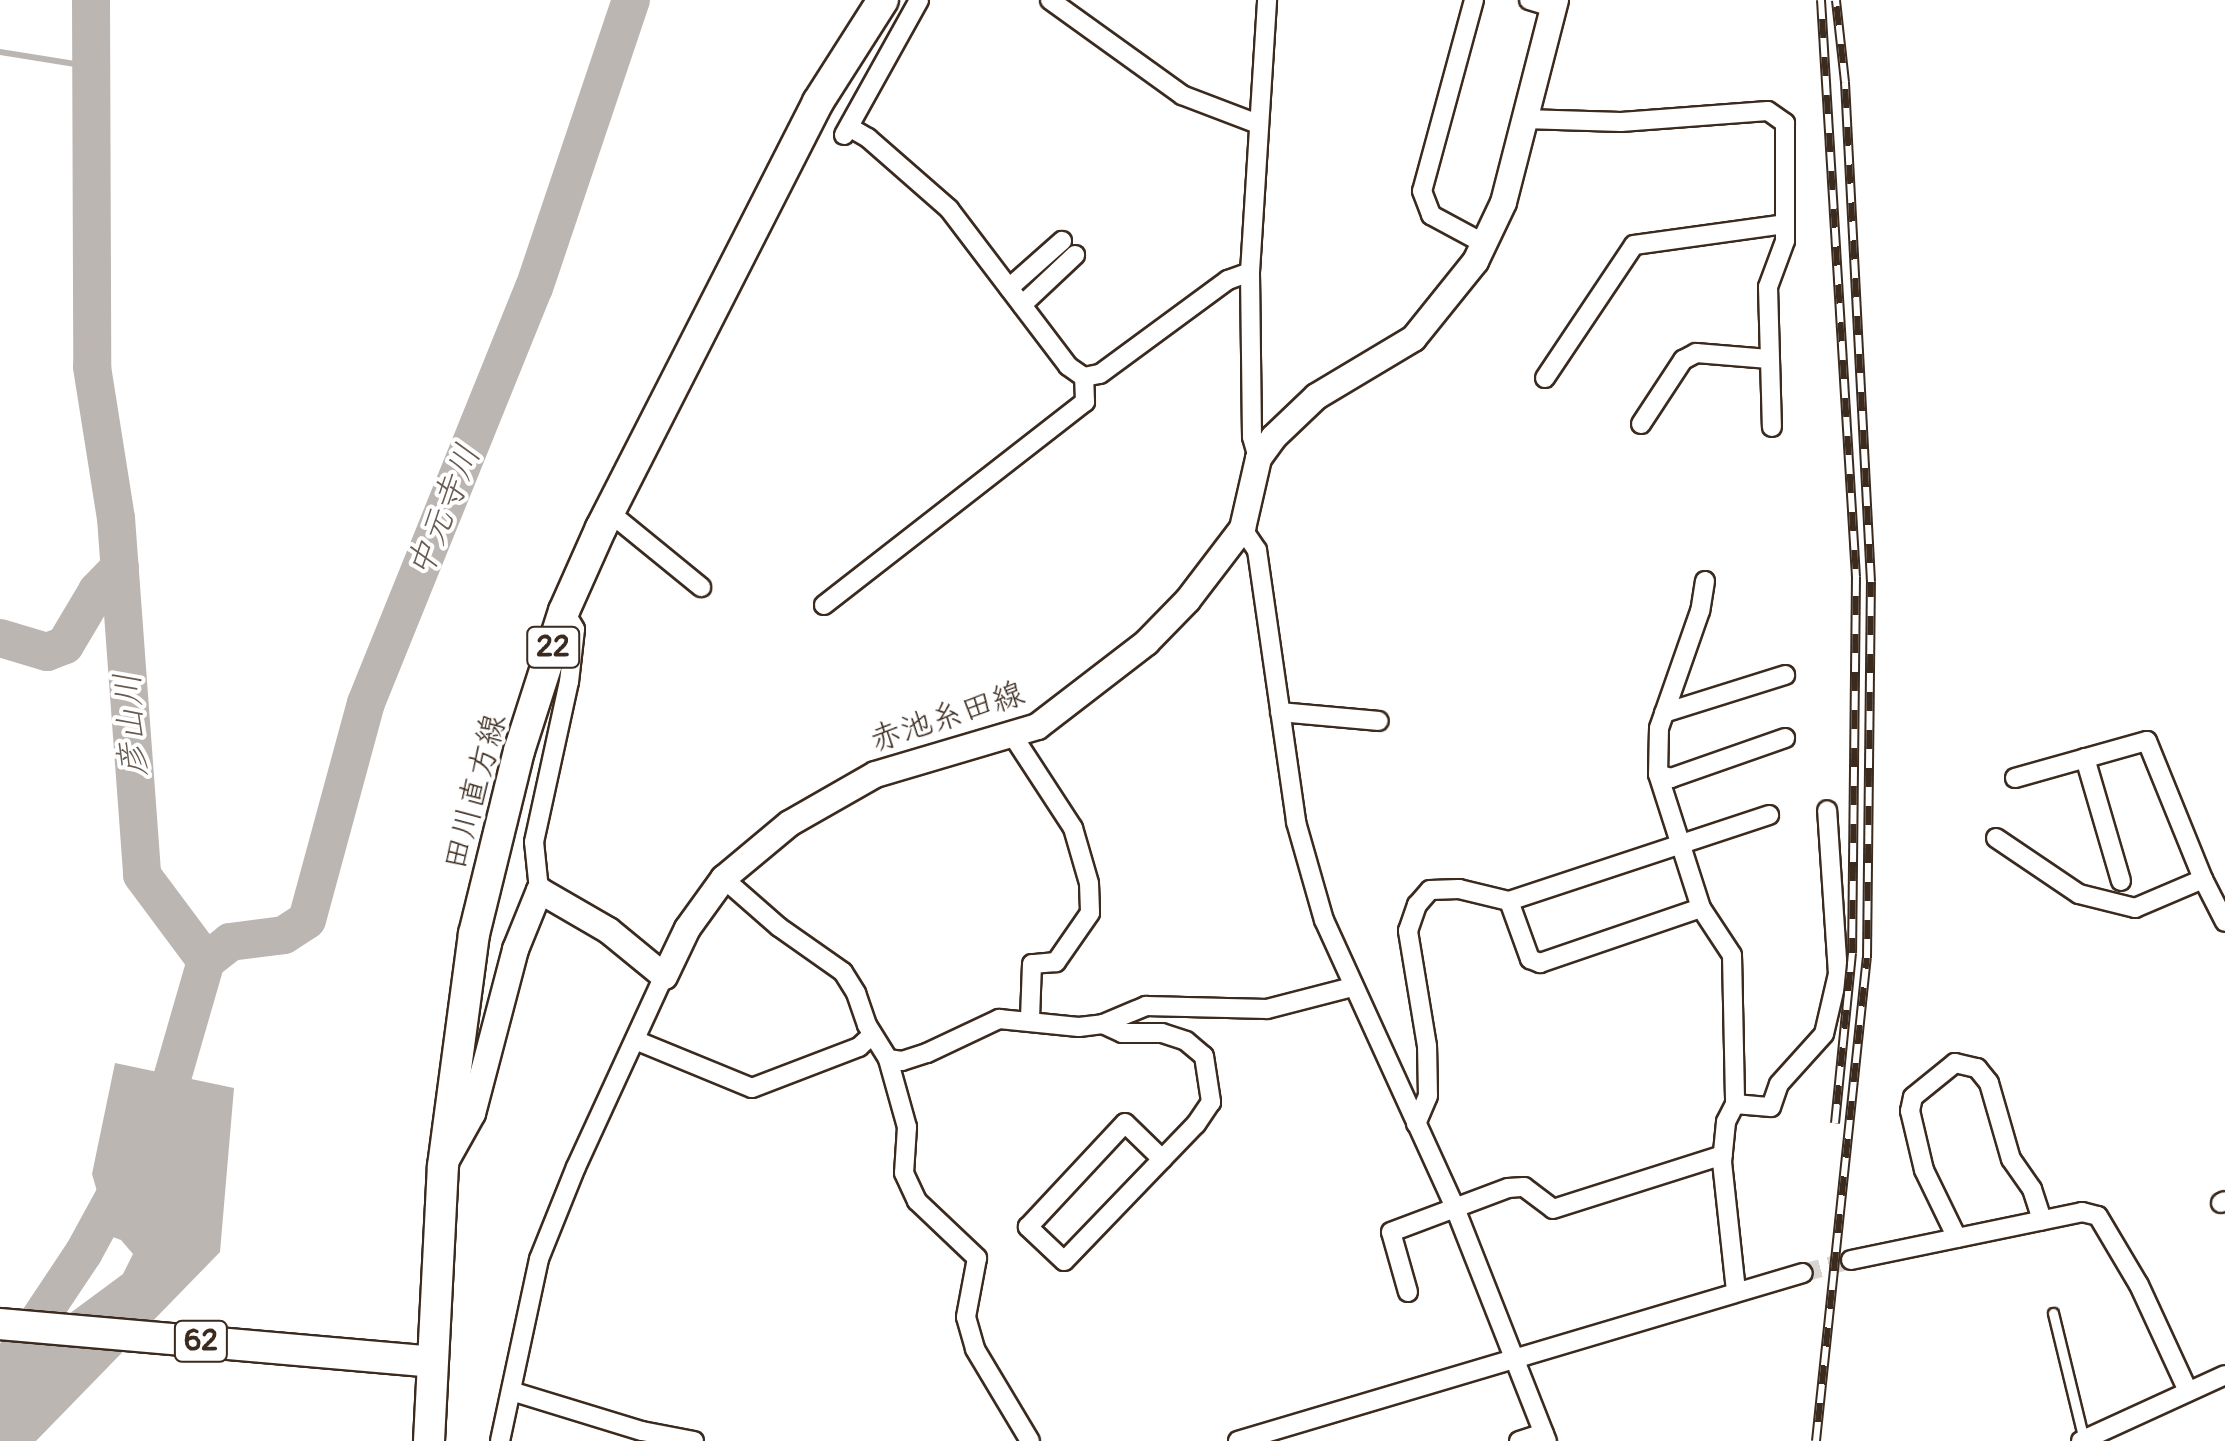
<!DOCTYPE html>
<meta charset="utf-8">
<style>
body{margin:0}
#map{position:relative;width:2225px;height:1441px;overflow:hidden;background:#fff;font-family:Pangolin,"Klee One",sans-serif}
div>[style]{position:absolute}
.water>*{inset:0;background:#bcb6b3}
.stream>*{height:6px;margin:-3px;padding:0 3px;transform-origin:3px;border-radius:3px;background:#bcb6b3}
.river>*{height:38px;margin:-19px;padding:0 19px;transform-origin:19px;border-radius:19px;background:#bcb6b3}
.street-tunnel>*{height:18px;margin-top:-9px;transform-origin:0;background:repeating-linear-gradient(90deg,#d8d4d2 0 18px,transparent 0 27px)}
.roads{filter:drop-shadow(2px 0 #3b2a1e) drop-shadow(-2px 0 #3b2a1e) drop-shadow(0 2px #3b2a1e) drop-shadow(0 -2px #3b2a1e)}
.lane>*{height:9px;margin:-4.5px;padding:0 4.5px;transform-origin:4.5px;border-radius:4.5px;background:#fff}
.street>*{height:18px;margin:-9px;padding:0 9px;transform-origin:9px;border-radius:9px;background:#fff}
.secondary>*{height:25px;margin:-12.5px;padding:0 12.5px;transform-origin:12.5px;border-radius:12.5px;background:#fff}
.primary>*{height:30px;margin:-15px;padding:0 15px;transform-origin:15px;border-radius:15px;background:#fff}
.rail>*{height:10px;margin-top:-5px;transform-origin:0;background:repeating-linear-gradient(90deg,#fff 0 19px,#3b2a1e 0 38px);box-sizing:border-box;border-block:2px solid #3b2a1e}
span{translate:-50% -50%;white-space:nowrap;text-align:center;line-height:1.15;-webkit-text-stroke:8px #fff;paint-order:stroke}
.shield-label span{padding:2px 8px;background:#fff;border:2px solid;border-radius:8px;-webkit-text-stroke-width:0}
.shield-label{font-size:30px;color:#3b2a1e;font-weight:700}
.street-label{font-size:32px;color:#3b2a1e}
.water-label{font-size:35px;color:#685b52;font-style:italic}
</style>
<div id="map">
<div class="water">
<i style="clip-path:polygon(115px 1063px,234px 1088px,220px 1252px,36px 1441px,0 1441px,0 1365px,123px 1274px,133px 1254px,121px 1240px,110px 1236px,92px 1174px)"></i>
</div>
<div class="stream">
<i style="left:0;top:52px;width:95px;rotate:9.1deg"></i>
</div>
<div class="river">
<i style="left:91px;top:0;width:367px;rotate:89.8deg"></i>
<i style="left:92px;top:367px;width:153px;rotate:81deg"></i>
<i style="left:116px;top:518px;width:358px;rotate:85.8deg"></i>
<i style="left:142px;top:875px;width:107px;rotate:53.3deg"></i>
<i style="left:0;top:638px;width:49px;rotate:16.6deg"></i>
<i style="left:47px;top:652px;width:19px;rotate:-21deg"></i>
<i style="left:65px;top:645px;width:63px;rotate:-59.3deg"></i>
<i style="left:97px;top:591px;width:33px;rotate:-46deg"></i>
<i style="left:206px;top:961px;width:31px;rotate:-38deg"></i>
<i style="left:230px;top:942px;width:54px;rotate:-7.4deg"></i>
<i style="left:284px;top:935px;width:27px;rotate:-33deg"></i>
<i style="left:307px;top:920px;width:225px;rotate:-74.8deg"></i>
<i style="left:366px;top:703px;width:448px;rotate:-68deg"></i>
<i style="left:534px;top:288px;width:304px;rotate:-71.4deg"></i>
<i style="left:155px;top:1120px;width:41px;rotate:-67.2deg"></i>
<i style="left:171px;top:1082px;width:126px;rotate:-73.9deg"></i>
<i style="left:0;top:1378px;width:151px;rotate:-56.3deg"></i>
<i style="left:84px;top:1252px;width:90px;rotate:-61.4deg"></i>
</div>
<div class="street-tunnel">
<i style="left:1803px;top:1273px;width:50px;rotate:-15.2deg"></i>
</div>
<div class="roads">
<div class="lane">
<i style="left:2053px;top:1313px;width:131px;rotate:76.3deg"></i>
</div>
<div class="street">
<i style="left:1050px;top:0;width:163px;rotate:35.7deg"></i>
<i style="left:1182px;top:95px;width:81px;rotate:20.9deg"></i>
<i style="left:1474px;top:0;width:198px;rotate:105.2deg"></i>
<i style="left:1422px;top:191px;width:26px;rotate:69deg"></i>
<i style="left:1431px;top:215px;width:59px;rotate:28.3deg"></i>
<i style="left:1529px;top:0;width:24px;rotate:17deg"></i>
<i style="left:1524px;top:119px;width:97px;rotate:1.8deg"></i>
<i style="left:1621px;top:122px;width:147px;rotate:-4.3deg"></i>
<i style="left:1768px;top:111px;width:21px;rotate:35deg"></i>
<i style="left:1785px;top:123px;width:118px;rotate:90deg"></i>
<i style="left:1785px;top:241px;width:49px;rotate:110.3deg"></i>
<i style="left:1768px;top:287px;width:140px;rotate:88.4deg"></i>
<i style="left:849px;top:127px;width:22px;rotate:30deg"></i>
<i style="left:868px;top:138px;width:108px;rotate:41.2deg"></i>
<i style="left:949px;top:209px;width:197px;rotate:52.8deg"></i>
<i style="left:1068px;top:366px;width:19px;rotate:35deg"></i>
<i style="left:1084px;top:377px;width:16px;rotate:-11deg"></i>
<i style="left:1100px;top:374px;width:159px;rotate:-36.3deg"></i>
<i style="left:1228px;top:280px;width:23px;rotate:-20deg"></i>
<i style="left:844px;top:135px;width:154px;rotate:-60.9deg"></i>
<i style="left:1009px;top:288px;width:71px;rotate:-41.6deg"></i>
<i style="left:1022px;top:305px;width:73px;rotate:-43.3deg"></i>
<i style="left:1545px;top:378px;width:160px;rotate:-56.2deg"></i>
<i style="left:1634px;top:245px;width:152px;rotate:-7.9deg"></i>
<i style="left:1641px;top:424px;width:77px;rotate:-56.7deg"></i>
<i style="left:1683px;top:360px;width:15px;rotate:-28deg"></i>
<i style="left:1696px;top:353px;width:73px;rotate:4.7deg"></i>
<i style="left:1258px;top:458px;width:22px;rotate:-106deg"></i>
<i style="left:1252px;top:437px;width:165px;rotate:-90.7deg"></i>
<i style="left:1250px;top:272px;width:273px;rotate:-86.4deg"></i>
<i style="left:609px;top:512px;width:119px;rotate:39.2deg"></i>
<i style="left:1242px;top:528px;width:27px;rotate:56deg"></i>
<i style="left:1257px;top:550px;width:275px;rotate:81.8deg"></i>
<i style="left:1296px;top:822px;width:102px;rotate:74.1deg"></i>
<i style="left:1324px;top:920px;width:316px;rotate:65.5deg"></i>
<i style="left:1455px;top:1208px;width:251px;rotate:68.5deg"></i>
<i style="left:1705px;top:581px;width:30px;rotate:99deg"></i>
<i style="left:1700px;top:611px;width:124px;rotate:109.3deg"></i>
<i style="left:1659px;top:728px;width:46px;rotate:91.2deg"></i>
<i style="left:1658px;top:774px;width:141px;rotate:72.2deg"></i>
<i style="left:1701px;top:908px;width:56px;rotate:56.6deg"></i>
<i style="left:1732px;top:955px;width:149px;rotate:88.8deg"></i>
<i style="left:1735px;top:1104px;width:20px;rotate:117deg"></i>
<i style="left:1726px;top:1122px;width:40px;rotate:95.7deg"></i>
<i style="left:1722px;top:1162px;width:129px;rotate:83.8deg"></i>
<i style="left:824px;top:605px;width:331px;rotate:-37.9deg"></i>
<i style="left:1085px;top:402px;width:25px;rotate:-92deg"></i>
<i style="left:1280px;top:712px;width:99px;rotate:5.2deg"></i>
<i style="left:1664px;top:713px;width:127px;rotate:-17.4deg"></i>
<i style="left:1013px;top:736px;width:110px;rotate:56.9deg"></i>
<i style="left:1073px;top:828px;width:57px;rotate:73.8deg"></i>
<i style="left:1089px;top:883px;width:30px;rotate:88deg"></i>
<i style="left:1090px;top:913px;width:60px;rotate:124.8deg"></i>
<i style="left:1056px;top:962px;width:24px;rotate:175deg"></i>
<i style="left:1032px;top:964px;width:55px;rotate:92.1deg"></i>
<i style="left:2085px;top:758px;width:128px;rotate:73.7deg"></i>
<i style="left:1658px;top:774px;width:14px;rotate:17deg"></i>
<i style="left:1671px;top:778px;width:121px;rotate:-19.3deg"></i>
<i style="left:2015px;top:778px;width:137px;rotate:-15.7deg"></i>
<i style="left:2147px;top:741px;width:149px;rotate:67.9deg"></i>
<i style="left:2203px;top:879px;width:48px;rotate:62.9deg"></i>
<i style="left:1996px;top:838px;width:100px;rotate:34deg"></i>
<i style="left:2079px;top:894px;width:58px;rotate:14deg"></i>
<i style="left:2135px;top:908px;width:74px;rotate:-23.1deg"></i>
<i style="left:723px;top:878px;width:74px;rotate:41.2deg"></i>
<i style="left:779px;top:927px;width:78px;rotate:35.1deg"></i>
<i style="left:843px;top:972px;width:25px;rotate:58deg"></i>
<i style="left:856px;top:993px;width:34px;rotate:71deg"></i>
<i style="left:867px;top:1025px;width:40px;rotate:58deg"></i>
<i style="left:888px;top:1059px;width:71px;rotate:74.4deg"></i>
<i style="left:907px;top:1127px;width:46px;rotate:93.7deg"></i>
<i style="left:904px;top:1173px;width:31px;rotate:65deg"></i>
<i style="left:917px;top:1201px;width:83px;rotate:43.5deg"></i>
<i style="left:977px;top:1258px;width:60px;rotate:100.6deg"></i>
<i style="left:966px;top:1317px;width:33px;rotate:74deg"></i>
<i style="left:975px;top:1349px;width:107px;rotate:59.1deg"></i>
<i style="left:539px;top:890px;width:48px;rotate:-95.9deg"></i>
<i style="left:534px;top:842px;width:164px;rotate:-77.7deg"></i>
<i style="left:569px;top:682px;width:53px;rotate:-83.5deg"></i>
<i style="left:575px;top:629px;width:21px;rotate:-121deg"></i>
<i style="left:1509px;top:901px;width:62px;rotate:70.1deg"></i>
<i style="left:1530px;top:959px;width:11px;rotate:22deg"></i>
<i style="left:1540px;top:963px;width:170px;rotate:-18.9deg"></i>
<i style="left:1103px;top:1024px;width:21px;rotate:25deg"></i>
<i style="left:1122px;top:1033px;width:40px"></i>
<i style="left:1162px;top:1033px;width:25px;rotate:18deg"></i>
<i style="left:1186px;top:1041px;width:23px;rotate:40deg"></i>
<i style="left:1204px;top:1056px;width:47px;rotate:81.3deg"></i>
<i style="left:1211px;top:1102px;width:27px;rotate:124deg"></i>
<i style="left:1196px;top:1124px;width:190px;rotate:133.9deg"></i>
<i style="left:1064px;top:1261px;width:50px;rotate:-136.6deg"></i>
<i style="left:1028px;top:1227px;width:142px;rotate:-47deg"></i>
<i style="left:1125px;top:1123px;width:52px;rotate:44.2deg"></i>
<i style="left:635px;top:1040px;width:126px;rotate:22.3deg"></i>
<i style="left:752px;top:1088px;width:115px;rotate:-21deg"></i>
<i style="left:859px;top:1047px;width:18px;rotate:-43deg"></i>
<i style="left:888px;top:1059px;width:14px;rotate:8deg"></i>
<i style="left:902px;top:1061px;width:26px;rotate:-18deg"></i>
<i style="left:927px;top:1053px;width:80px;rotate:-25.3deg"></i>
<i style="left:999px;top:1019px;width:80px;rotate:5.7deg"></i>
<i style="left:1079px;top:1027px;width:24px;rotate:-7deg"></i>
<i style="left:1103px;top:1024px;width:47px;rotate:-22.7deg"></i>
<i style="left:1146px;top:1006px;width:121px;rotate:1.4deg"></i>
<i style="left:1267px;top:1009px;width:88px;rotate:-14.5deg"></i>
<i style="left:1735px;top:1104px;width:36px;rotate:5deg"></i>
<i style="left:1771px;top:1107px;width:24px;rotate:-71deg"></i>
<i style="left:1779px;top:1084px;width:67px;rotate:-48deg"></i>
<i style="left:1824px;top:1034px;width:62px;rotate:-76.9deg"></i>
<i style="left:1838px;top:974px;width:164px;rotate:-93.8deg"></i>
<i style="left:1416px;top:1124px;width:30px;rotate:-67deg"></i>
<i style="left:1428px;top:1096px;width:50px;rotate:-91.1deg"></i>
<i style="left:1427px;top:1046px;width:117px;rotate:-99.4deg"></i>
<i style="left:1408px;top:931px;width:28px;rotate:-71deg"></i>
<i style="left:1417px;top:905px;width:20px;rotate:-49deg"></i>
<i style="left:1430px;top:890px;width:29px;rotate:-2deg"></i>
<i style="left:1459px;top:889px;width:51px;rotate:13.5deg"></i>
<i style="left:1509px;top:901px;width:274px;rotate:-18.3deg"></i>
<i style="left:2221px;top:1203px;width:4px;rotate:-27deg"></i>
<i style="left:1957px;top:1238px;width:76px;rotate:-115.9deg"></i>
<i style="left:1924px;top:1170px;width:61px;rotate:-103.3deg"></i>
<i style="left:1910px;top:1111px;width:14px;rotate:-78deg"></i>
<i style="left:1913px;top:1097px;width:54px;rotate:-39deg"></i>
<i style="left:1955px;top:1063px;width:23px;rotate:13deg"></i>
<i style="left:1977px;top:1068px;width:19px;rotate:51deg"></i>
<i style="left:1989px;top:1083px;width:79px;rotate:73.9deg"></i>
<i style="left:2011px;top:1159px;width:37px;rotate:55deg"></i>
<i style="left:2032px;top:1189px;width:33px;rotate:72deg"></i>
<i style="left:1851px;top:1260px;width:236px;rotate:-11.7deg"></i>
<i style="left:2082px;top:1212px;width:16px;rotate:14deg"></i>
<i style="left:2098px;top:1216px;width:80px;rotate:59.3deg"></i>
<i style="left:2139px;top:1285px;width:117px;rotate:65.2deg"></i>
<i style="left:1408px;top:1292px;width:62px;rotate:-105.8deg"></i>
<i style="left:1391px;top:1232px;width:125px;rotate:-20.6deg"></i>
<i style="left:1508px;top:1188px;width:16px;rotate:-4deg"></i>
<i style="left:1524px;top:1187px;width:36px;rotate:37deg"></i>
<i style="left:1553px;top:1209px;width:178px;rotate:-17.6deg"></i>
<i style="left:511px;top:1391px;width:137px;rotate:17deg"></i>
<i style="left:642px;top:1431px;width:53px;rotate:10.9deg"></i>
<i style="left:500px;top:1441px;width:186px;rotate:-77.9deg"></i>
<i style="left:539px;top:1259px;width:99px;rotate:-68.1deg"></i>
<i style="left:576px;top:1167px;width:210px;rotate:-65.3deg"></i>
<i style="left:1238px;top:1441px;width:589px;rotate:-16.56deg"></i>
<i style="left:1519px;top:1441px;width:26px;rotate:-18deg"></i>
<i style="left:2081px;top:1441px;width:158px;rotate:-24.6deg"></i>
</div>
<div class="secondary">
<i style="left:448px;top:1156px;width:49px;rotate:-60.8deg"></i>
<i style="left:472px;top:1113px;width:170px;rotate:-75.3deg"></i>
<i style="left:515px;top:949px;width:64px;rotate:-67.9deg"></i>
<i style="left:539px;top:890px;width:80px;rotate:30.1deg"></i>
<i style="left:608px;top:930px;width:72px;rotate:39.4deg"></i>
<i style="left:664px;top:976px;width:53px;rotate:-64.4deg"></i>
<i style="left:687px;top:928px;width:62px;rotate:-54.2deg"></i>
<i style="left:723px;top:878px;width:86px;rotate:-39.8deg"></i>
<i style="left:789px;top:823px;width:99px;rotate:-29.7deg"></i>
<i style="left:875px;top:774px;width:169px;rotate:-16.5deg"></i>
<i style="left:1037px;top:726px;width:138px;rotate:-37.6deg"></i>
<i style="left:1146px;top:642px;width:59px;rotate:-45.7deg"></i>
<i style="left:1187px;top:600px;width:91px;rotate:-52.6deg"></i>
<i style="left:1242px;top:528px;width:72px;rotate:-77.1deg"></i>
<i style="left:1258px;top:458px;width:26px;rotate:-54deg"></i>
<i style="left:1273px;top:437px;width:59px;rotate:-43.6deg"></i>
<i style="left:1316px;top:396px;width:113px;rotate:-30.9deg"></i>
<i style="left:1413px;top:338px;width:99px;rotate:-51.2deg"></i>
<i style="left:1475px;top:261px;width:65px;rotate:-64.6deg"></i>
<i style="left:1503px;top:202px;width:209px;rotate:-75.6deg"></i>
</div>
<div class="primary">
<i style="left:0;top:1324px;width:433px;rotate:5deg"></i>
<i style="left:429px;top:1441px;width:275px;rotate:-87.1deg"></i>
<i style="left:443px;top:1166px;width:234px;rotate:-82.4deg"></i>
<i style="left:474px;top:934px;width:188px;rotate:-76.2deg"></i>
<i style="left:519px;top:751px;width:147px;rotate:-72.2deg"></i>
<i style="left:564px;top:611px;width:91px;rotate:-66deg"></i>
<i style="left:601px;top:528px;width:478px;rotate:-63deg"></i>
<i style="left:818px;top:102px;width:121px;rotate:-57.5deg"></i>
</div>
</div>
<div class="rail">
<i style="left:1821px;top:0;width:578px;rotate:86.53deg"></i>
<i style="left:1856px;top:577px;width:376px;rotate:90.6deg"></i>
<i style="left:1852px;top:953px;width:171px;rotate:95.7deg"></i>
<i style="left:1816px;top:1441px;width:486px;rotate:-84deg"></i>
<i style="left:1867px;top:958px;width:376px;rotate:-89.4deg"></i>
<i style="left:1871px;top:582px;width:501px;rotate:-92.98deg"></i>
<i style="left:1845px;top:82px;width:82px;rotate:-96.3deg"></i>
</div>
<div class="shield-label">
<span style="left:553px;top:647px">22</span>
<span style="left:201px;top:1341px">62</span>
</div>
<div class="street-label">
<span style="left:947px;top:717px;rotate:-18deg">赤池糸田線</span>
<span style="left:475px;top:792px;rotate:-75deg">田川直方線</span>
</div>
<div class="water-label">
<span style="left:444px;top:511px;rotate:-68deg">中元寺川</span>
<span style="left:131px;top:725px;rotate:-94deg">彦山川</span>
</div>
</div>
